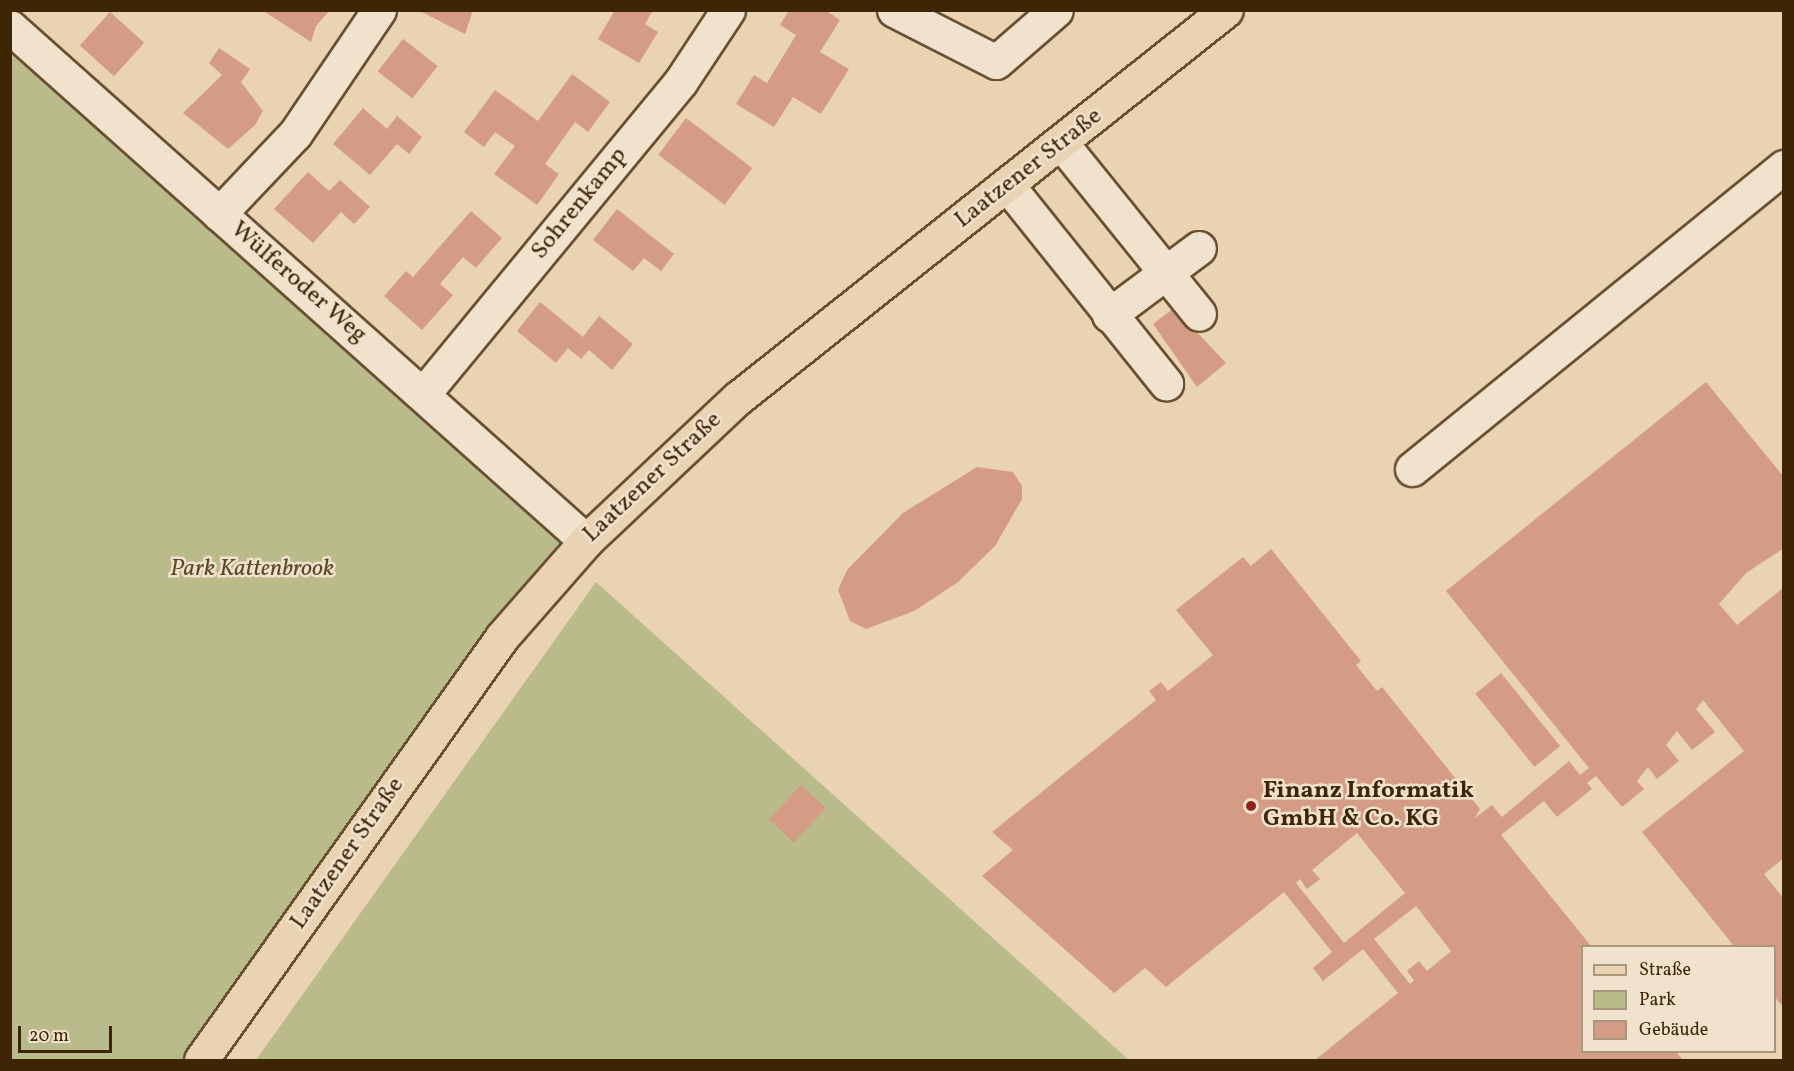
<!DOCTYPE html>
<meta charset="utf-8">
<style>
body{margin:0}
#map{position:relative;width:1794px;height:1071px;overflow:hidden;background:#ead3b2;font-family:Vollkorn,serif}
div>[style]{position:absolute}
.green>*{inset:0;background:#babb8a}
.building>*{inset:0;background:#d49b85;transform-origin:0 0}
.roads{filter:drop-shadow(2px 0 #695031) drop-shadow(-2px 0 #695031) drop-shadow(0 2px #695031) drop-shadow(0 -2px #695031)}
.minor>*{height:33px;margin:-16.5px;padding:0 16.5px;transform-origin:16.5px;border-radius:16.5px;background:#f1e2cd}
.major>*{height:33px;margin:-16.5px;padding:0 16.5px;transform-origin:16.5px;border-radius:16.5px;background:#ead3b2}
.dots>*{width:16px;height:16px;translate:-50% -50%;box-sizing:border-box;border:3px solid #f1e2cd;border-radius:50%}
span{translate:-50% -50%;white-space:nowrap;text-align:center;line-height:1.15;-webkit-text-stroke:5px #f1e2cd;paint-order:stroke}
.street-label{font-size:24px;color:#3e2506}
.park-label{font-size:24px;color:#5d4a27;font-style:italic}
.poi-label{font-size:24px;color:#3e2506;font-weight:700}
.left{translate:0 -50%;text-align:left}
.frame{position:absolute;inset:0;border:12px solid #3e2506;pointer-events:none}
.legend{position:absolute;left:1581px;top:945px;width:195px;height:108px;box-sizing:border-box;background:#f1e2cd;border:2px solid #a9967d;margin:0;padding:8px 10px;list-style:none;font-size:18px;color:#3e2506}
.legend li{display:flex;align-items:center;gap:12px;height:30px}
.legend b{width:30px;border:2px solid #a9967d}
.scale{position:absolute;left:18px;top:1026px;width:94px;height:27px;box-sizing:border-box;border:3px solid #3e2506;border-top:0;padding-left:8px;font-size:18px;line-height:21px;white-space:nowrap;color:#3e2506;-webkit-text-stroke:4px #f1e2cd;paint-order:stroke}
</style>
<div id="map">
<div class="green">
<i style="clip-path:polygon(10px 36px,586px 541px,201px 1060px,11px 1060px)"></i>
<i style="clip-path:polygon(596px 582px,1129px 1060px,256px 1060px)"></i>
</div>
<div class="building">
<i style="clip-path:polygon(262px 10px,330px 10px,316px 26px,311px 42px)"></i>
<i style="clip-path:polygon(418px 10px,473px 10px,465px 34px)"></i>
<i style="clip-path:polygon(615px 10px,653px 10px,645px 24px,658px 32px,639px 63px,598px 39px)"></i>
<i style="clip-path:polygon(789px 10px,825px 10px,840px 20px,820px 52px,849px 69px,821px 114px,793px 97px,774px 127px,736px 104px,754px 75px,767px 83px,796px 35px,780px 25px)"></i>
<i style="left:110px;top:12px;width:46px;height:45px;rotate:42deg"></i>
<i style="left:403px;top:39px;width:44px;height:41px;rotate:38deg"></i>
<i style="clip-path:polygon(219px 48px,250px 69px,241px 82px,263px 111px,255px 125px,228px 149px,183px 113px,222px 75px,209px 63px)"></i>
<i style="clip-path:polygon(572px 74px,610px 102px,588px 132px,575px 122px,545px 164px,559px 174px,537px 205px,494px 174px,515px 146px,495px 132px,484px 147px,464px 132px,495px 90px,538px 121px)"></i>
<i style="clip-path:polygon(363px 108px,387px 129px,397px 116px,422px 137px,409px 154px,397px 144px,370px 175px,333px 144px)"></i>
<i style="left:686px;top:118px;width:83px;height:46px;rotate:37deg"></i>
<i style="clip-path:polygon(308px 172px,329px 191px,340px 180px,370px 207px,354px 224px,341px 212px,313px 243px,274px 209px)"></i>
<i style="clip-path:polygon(617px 209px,674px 254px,661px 271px,644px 258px,633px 271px,593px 240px)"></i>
<i style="clip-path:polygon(471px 211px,502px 238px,476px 268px,463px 257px,440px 284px,453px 295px,422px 330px,384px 296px,406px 271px,413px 277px)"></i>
<i style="clip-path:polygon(540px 302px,583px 337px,599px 316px,633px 344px,612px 370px,589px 350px,581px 359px,568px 348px,556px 363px,517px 331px)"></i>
<i style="clip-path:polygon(1174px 308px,1226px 363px,1197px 387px,1153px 324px)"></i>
<i style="clip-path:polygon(evenodd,1706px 382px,1784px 477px,1784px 548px,1746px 573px,1719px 604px,1737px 625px,1784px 587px,1784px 858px,1764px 874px,1784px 899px,1784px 1008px,1774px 996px,1774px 946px,1734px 946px,1642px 832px,1744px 751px,1703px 700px,1696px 709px,1715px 732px,1692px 750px,1677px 731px,1666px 745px,1679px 761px,1657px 779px,1648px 767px,1637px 781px,1644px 789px,1622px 807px,1596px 776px,1587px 783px,1592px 789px,1557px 817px,1544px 801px,1501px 835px,1591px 946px,1582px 946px,1582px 1052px,1676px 1052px,1683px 1060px,1315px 1060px,1398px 993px,1363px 949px,1323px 981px,1313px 968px,1332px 952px,1284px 892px,1166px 987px,1145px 968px,1114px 993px,982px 876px,1013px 850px,992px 832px,1156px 700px,1149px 691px,1161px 682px,1168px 691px,1213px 655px,1176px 610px,1243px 557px,1251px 566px,1271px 549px,1361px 661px,1356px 665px,1377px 691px,1382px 687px,1480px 809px,1475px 818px,1492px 805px,1502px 817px,1569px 761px,1580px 775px,1589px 768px,1446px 591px,1706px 382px,1357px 833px,1405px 893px,1344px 943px,1296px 883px,1300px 879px,1307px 889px,1320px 879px,1312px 870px,1357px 833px,1706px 382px,1416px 906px,1451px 951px,1427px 971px,1419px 961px,1407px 971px,1414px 980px,1410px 984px,1374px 939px,1416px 906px)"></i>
<i style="clip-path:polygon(977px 467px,1013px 472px,1022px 486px,1022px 499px,995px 546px,958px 582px,914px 611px,866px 629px,850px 621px,838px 590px,847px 570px,903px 513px)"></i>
<i style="left:1501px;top:673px;width:94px;height:33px;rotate:51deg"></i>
<i style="left:801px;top:785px;width:34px;height:47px;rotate:43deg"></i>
</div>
<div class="roads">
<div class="minor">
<i style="left:894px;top:10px;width:114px;rotate:27deg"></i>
<i style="left:996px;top:62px;width:79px;rotate:-40.9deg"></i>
<i style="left:10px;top:27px;width:772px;rotate:41.74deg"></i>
<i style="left:1062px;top:144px;width:218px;rotate:51.1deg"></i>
<i style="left:1008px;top:186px;width:253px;rotate:51.3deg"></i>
<i style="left:219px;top:214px;width:110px;rotate:-46.5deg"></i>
<i style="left:295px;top:134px;width:150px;rotate:-55.9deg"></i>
<i style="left:1109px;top:315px;width:112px;rotate:-36.7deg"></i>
<i style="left:424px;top:393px;width:404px;rotate:-50.5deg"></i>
<i style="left:681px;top:81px;width:85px;rotate:-56.5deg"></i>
<i style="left:1412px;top:469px;width:479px;rotate:-39.1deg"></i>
</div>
<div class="major">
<i style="left:201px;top:1060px;width:519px;rotate:-54.56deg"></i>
<i style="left:502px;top:637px;width:128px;rotate:-48.8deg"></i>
<i style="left:586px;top:541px;width:209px;rotate:-43.3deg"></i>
<i style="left:738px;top:398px;width:623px;rotate:-38.49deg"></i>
</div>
</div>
<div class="dots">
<i style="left:1251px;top:806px;background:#8f2418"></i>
</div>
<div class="street-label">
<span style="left:1029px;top:169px;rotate:-38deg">Laatzener Straße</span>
<span style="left:580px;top:204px;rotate:-51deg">Sohrenkamp</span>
<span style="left:298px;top:283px;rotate:41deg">Wülferoder Weg</span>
<span style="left:653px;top:478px;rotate:-43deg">Laatzener Straße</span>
<span style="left:348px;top:854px;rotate:-55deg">Laatzener Straße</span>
</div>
<div class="park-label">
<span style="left:252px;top:570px">Park Kattenbrook</span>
</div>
<div class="poi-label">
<span class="left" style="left:1263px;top:806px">Finanz Informatik<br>GmbH &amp; Co. KG</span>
</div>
<div class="frame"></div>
<ul class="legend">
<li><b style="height:8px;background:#ead3b2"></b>Straße</li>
<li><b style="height:16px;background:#babb8a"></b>Park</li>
<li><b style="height:16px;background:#d49b85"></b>Gebäude</li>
</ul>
<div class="scale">20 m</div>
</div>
